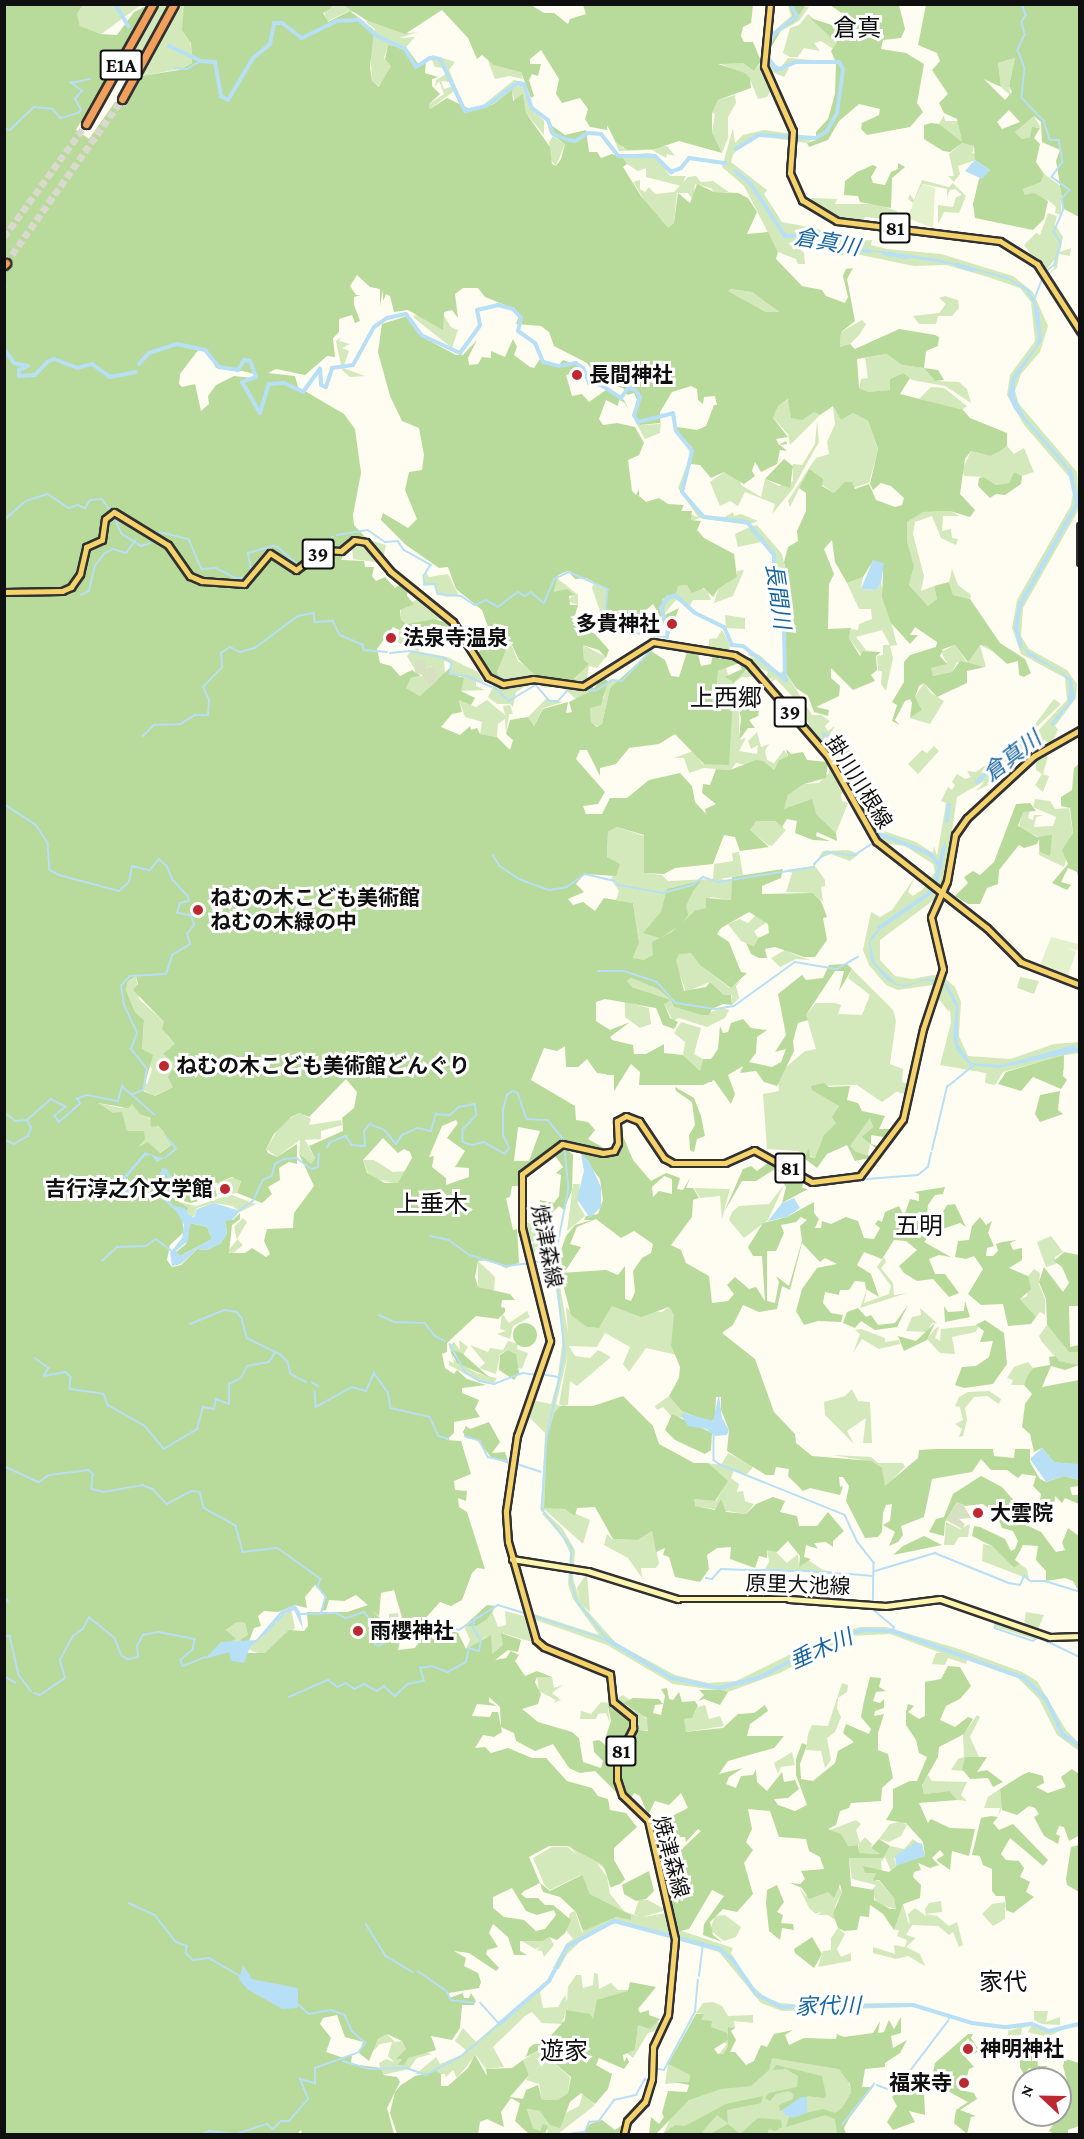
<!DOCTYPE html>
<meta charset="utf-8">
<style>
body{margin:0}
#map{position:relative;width:1084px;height:2139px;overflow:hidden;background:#fffcf1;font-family:"Crimson Pro","Noto Sans JP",serif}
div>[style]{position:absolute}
.green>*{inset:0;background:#d3e9bb}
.forest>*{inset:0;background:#b8da9a}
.round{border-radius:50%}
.cemetery>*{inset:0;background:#d7e1c2}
.pitch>*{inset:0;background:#e4f1cd}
.water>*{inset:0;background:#b7dff5}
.stream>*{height:1.5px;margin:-0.75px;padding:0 0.75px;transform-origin:0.75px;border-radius:0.75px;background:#b7dff5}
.river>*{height:4px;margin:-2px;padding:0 2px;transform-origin:2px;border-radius:2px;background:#b7dff5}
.highway-tunnel>*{height:7px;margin-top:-3.5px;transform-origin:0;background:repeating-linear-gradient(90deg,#dbd8cf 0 7px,transparent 0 10.5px)}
.roads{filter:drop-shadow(2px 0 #313131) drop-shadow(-2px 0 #313131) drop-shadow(0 2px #313131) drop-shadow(0 -2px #313131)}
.secondary>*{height:4.5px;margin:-2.25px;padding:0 2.25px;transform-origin:2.25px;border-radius:2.25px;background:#fdf4ae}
.primary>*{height:5px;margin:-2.5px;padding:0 2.5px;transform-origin:2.5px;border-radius:2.5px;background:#f6d36a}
.highway>*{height:7px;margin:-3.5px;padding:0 3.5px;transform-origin:3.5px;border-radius:3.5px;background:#f29f5c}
.dots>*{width:16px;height:16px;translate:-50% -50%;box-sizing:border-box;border:3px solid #fff;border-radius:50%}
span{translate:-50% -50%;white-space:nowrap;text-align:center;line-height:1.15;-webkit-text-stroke:6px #fff;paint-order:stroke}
.shield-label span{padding:2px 4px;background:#fff;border:2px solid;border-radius:4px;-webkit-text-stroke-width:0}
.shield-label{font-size:20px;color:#0f0f0f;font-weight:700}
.poi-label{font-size:21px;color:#0f0f0f;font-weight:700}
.left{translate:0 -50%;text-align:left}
.right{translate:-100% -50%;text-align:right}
.street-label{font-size:21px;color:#0f0f0f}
.water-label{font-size:22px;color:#1966a0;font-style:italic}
.quarter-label{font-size:24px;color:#0f0f0f}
.frame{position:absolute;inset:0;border:6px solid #0f0f0f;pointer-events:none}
.north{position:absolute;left:1012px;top:2067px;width:60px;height:60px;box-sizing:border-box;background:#fff;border:2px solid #9f9f9f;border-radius:50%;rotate:292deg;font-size:16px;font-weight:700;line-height:24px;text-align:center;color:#0f0f0f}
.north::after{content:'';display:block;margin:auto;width:21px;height:27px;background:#be2831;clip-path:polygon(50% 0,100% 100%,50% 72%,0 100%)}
</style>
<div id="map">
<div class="green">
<i style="clip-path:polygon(341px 4px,360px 14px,349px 11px,326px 22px,324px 10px)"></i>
<i style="clip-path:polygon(82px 5px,141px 5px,100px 35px,80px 26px,77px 14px)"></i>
<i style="clip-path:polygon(156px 5px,169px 5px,142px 56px,133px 51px)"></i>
<i style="clip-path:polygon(180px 5px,188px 5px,192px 63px,180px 69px,142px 76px)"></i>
<i style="clip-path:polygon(788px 5px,809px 7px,799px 21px,781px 31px,771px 46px,769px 54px,773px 64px,781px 67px,788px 58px,835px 62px,795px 63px,785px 68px,789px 68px,784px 77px,770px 71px,768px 76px,765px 49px,775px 30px,791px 16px)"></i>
<i style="clip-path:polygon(808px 14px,830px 33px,837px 43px,835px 50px,821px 41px,814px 43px,820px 51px,804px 48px,798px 57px,790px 57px,783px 53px,790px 28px,799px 25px)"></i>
<i style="clip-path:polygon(369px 19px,409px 33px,418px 32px,399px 38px,415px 37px,406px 47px,388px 45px,384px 58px,392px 66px,380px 87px,372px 81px,370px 43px,375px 29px,366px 22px)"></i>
<i style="clip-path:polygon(433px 55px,455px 62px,449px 70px,465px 109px,454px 91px,430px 109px,429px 104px,444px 94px,439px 81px,435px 87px,436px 80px,446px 74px,449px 82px,441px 81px,444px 89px,454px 86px,444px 68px,435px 67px,431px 58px,418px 65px)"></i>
<i style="clip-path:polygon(1015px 58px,1009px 86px,1011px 96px,1001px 87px,998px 63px)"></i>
<i style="clip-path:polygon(488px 61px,512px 67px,521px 72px,523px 79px,509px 76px,495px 79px)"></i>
<i style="clip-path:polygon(719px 63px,743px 63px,754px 71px,761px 63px,772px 89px,767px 97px,758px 99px,749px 77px)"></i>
<i style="clip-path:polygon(514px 80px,523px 82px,530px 106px,544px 121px,544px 135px,526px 113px,523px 95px,515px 102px,512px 92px,494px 104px,483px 105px)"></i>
<i style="clip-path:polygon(735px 95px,736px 103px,728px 117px,728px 138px,722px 153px,712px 132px,715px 114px,712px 113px,718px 100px)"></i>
<i style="clip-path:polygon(944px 115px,945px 121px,958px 121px,962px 143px,974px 146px,972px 153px,976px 154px,976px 160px,958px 166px,960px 174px,954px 182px,948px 176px,954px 176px,949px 154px,962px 143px,939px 124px)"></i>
<i style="clip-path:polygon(1034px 116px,1041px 128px,1036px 127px,1030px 137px,1022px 139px,1015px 132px)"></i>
<i style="clip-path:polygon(606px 122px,623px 148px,667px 146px,675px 156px,667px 154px,666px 158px,652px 150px,619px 151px)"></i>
<i style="clip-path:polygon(733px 128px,735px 143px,743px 135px,764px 130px,816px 137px,807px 143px,758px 136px,742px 143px,733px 155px,731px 162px,767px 190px,764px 194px,782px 222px,814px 228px,845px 238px,845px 242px,872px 240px,871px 245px,887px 249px,941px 254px,1013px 276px,1033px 292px,1048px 326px,1040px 352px,1021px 374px,1015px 391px,1019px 404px,1077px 472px,1079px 509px,1023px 608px,1021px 636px,1029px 649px,1067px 670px,1077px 684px,1076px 698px,1055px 726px,1058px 729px,1054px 739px,1058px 740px,1048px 744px,1045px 740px,1031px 748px,1028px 758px,1024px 751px,1011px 765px,1002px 767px,992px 783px,976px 791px,985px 781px,957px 797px,945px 879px,936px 894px,938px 897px,880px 940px,880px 960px,895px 976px,912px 979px,933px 975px,943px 977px,955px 987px,961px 1002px,959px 1036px,968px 1056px,1010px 1059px,1054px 1044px,1079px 1042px,1079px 1053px,1060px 1056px,1064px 1057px,1064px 1070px,1050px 1070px,1052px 1059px,1003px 1072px,995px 1085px,985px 1083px,986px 1073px,940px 1065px,951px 1023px,950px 1009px,949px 1012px,937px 997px,942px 990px,932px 985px,898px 990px,886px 985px,869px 965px,863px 950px,871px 912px,880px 917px,892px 910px,915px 877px,908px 892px,913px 896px,923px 889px,935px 872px,933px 864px,905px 846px,880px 843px,865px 821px,864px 787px,849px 778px,839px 756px,825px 741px,819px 744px,804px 726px,809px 724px,791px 695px,776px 679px,768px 684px,773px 678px,765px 680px,768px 672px,751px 664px,749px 657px,756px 659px,748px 655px,749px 650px,761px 656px,779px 674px,784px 670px,812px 715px,821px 715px,830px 721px,825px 726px,828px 731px,835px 726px,830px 734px,848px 746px,853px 769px,872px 785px,871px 811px,878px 829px,916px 842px,933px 853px,934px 846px,937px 856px,946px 803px,941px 801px,948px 787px,952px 790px,955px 785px,952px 782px,957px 774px,965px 779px,971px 777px,967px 771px,976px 772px,1015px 743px,1030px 739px,1067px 700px,1065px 678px,1021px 654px,1012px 628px,1017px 600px,1071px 505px,1073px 492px,1070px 478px,1024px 425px,1007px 395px,1010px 375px,1035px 341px,1031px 302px,1020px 288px,988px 277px,946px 265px,914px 266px,856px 254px,837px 256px,810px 240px,795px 244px,804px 253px,805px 264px,798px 264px,796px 259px,778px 252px,744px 186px,722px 167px)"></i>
<i style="clip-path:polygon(553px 136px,565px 144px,556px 166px,551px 160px,549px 142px)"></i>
<i style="clip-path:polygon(649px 153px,655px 154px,670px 176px,686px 176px,681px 186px,646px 177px,646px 168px,638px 171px,625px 163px,622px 155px)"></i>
<i style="clip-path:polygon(1044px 174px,1062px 187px,1061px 215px,1055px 213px,1056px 207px,1048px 200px,1025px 195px,1023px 189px,1041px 182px)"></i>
<i style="clip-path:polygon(696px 176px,701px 182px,713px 181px,729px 192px,714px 192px,711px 188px,695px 184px,693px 200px,688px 193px,677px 193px,674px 223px,668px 229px,655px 217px,633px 182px,640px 180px,640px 189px,645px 192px,649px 187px,655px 194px,674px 192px,688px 177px)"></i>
<i style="clip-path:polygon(922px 180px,949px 187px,953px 183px,966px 196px,959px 213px,944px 212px,938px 224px,938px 205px,953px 207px,956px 197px,962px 195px,955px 189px,950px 190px,947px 197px,947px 189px,923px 184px,906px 217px,913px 203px,908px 199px,910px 194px,914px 200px)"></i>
<i style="clip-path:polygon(811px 198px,837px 199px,835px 204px,876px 204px,897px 211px,895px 220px,865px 217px,863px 223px,834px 220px,808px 205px)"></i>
<i style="clip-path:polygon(1048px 213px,1057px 216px,1053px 233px,1055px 225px,1063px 237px,1060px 252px,1071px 248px,1070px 256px,1059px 254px,1057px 268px,1047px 275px,1054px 268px,1057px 257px,1044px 272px,1024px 245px,1036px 233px,1040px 235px)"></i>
<i style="clip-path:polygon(731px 289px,752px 292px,781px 312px,766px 312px,728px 291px)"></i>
<i style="clip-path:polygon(945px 296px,958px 300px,959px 308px,952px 316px,938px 316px,936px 324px,919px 324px,913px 316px,939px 313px,946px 304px,939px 298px)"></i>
<i style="clip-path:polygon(443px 314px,451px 327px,458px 330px,452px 348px,414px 318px,414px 315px,420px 316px,442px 329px)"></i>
<i style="clip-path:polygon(862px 320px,866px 324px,860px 334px,850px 344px,840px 347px,841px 332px)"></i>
<i style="clip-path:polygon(341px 337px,339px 341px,350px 344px,342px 348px,349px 351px,343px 368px,365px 376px,350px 377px,342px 370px,336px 341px)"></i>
<i style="clip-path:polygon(887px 348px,902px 365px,924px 368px,935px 381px,959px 382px,967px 389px,971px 403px,945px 386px,912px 380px,903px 373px,890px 379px,891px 390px,868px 392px,859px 388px,861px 379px,868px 378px,865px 358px,887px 354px)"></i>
<i style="clip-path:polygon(931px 387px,944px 388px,967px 406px,961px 411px,919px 399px)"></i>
<i style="clip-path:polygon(789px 399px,795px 418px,814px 412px,820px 415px,790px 445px,788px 434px,773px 418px,778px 406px)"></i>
<i style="clip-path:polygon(833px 406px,841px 420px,853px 413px,868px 421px,878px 450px,869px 483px,834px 493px,822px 485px,809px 469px,790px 507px,788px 501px,809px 468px,816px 458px,829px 454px,827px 442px,835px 424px)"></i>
<i style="clip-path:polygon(662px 408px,660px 433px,645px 439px,635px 421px,639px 425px,660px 424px)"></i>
<i style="clip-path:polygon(817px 421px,819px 442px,792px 490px,772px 514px,775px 504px,745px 492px,738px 506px,730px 501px,720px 506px,710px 482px,724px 472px,740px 479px,741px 485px,761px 497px,765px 479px,779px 486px,793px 481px,793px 464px,802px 465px,815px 444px)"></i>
<i style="clip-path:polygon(1007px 446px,1014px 454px,1024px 448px,1034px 472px,1022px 476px,1014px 472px,1009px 483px,996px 485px,984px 477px,964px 476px,962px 470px,971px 451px,990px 456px)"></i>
<i style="clip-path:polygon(686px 467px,683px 491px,701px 515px,725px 517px,733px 512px,734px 516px,741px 514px,758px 521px,748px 525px,699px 518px,692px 521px,689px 514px,698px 517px,678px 488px)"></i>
<i style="clip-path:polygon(950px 511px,960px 516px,943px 516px,942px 531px,951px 529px,952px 538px,958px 539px,956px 545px,941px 538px,932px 516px,915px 522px,913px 534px,924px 576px,921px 591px,934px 586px,937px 599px,928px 606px,909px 585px,914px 566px,906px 542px,907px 522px,922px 512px)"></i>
<i style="clip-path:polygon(757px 525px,782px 554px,789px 584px,776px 592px,775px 556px,752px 526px)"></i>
<i style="clip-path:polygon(750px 527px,761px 542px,738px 547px,735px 534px)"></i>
<i style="clip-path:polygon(363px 538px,386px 545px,382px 563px,353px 559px,352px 548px,348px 545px)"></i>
<i style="clip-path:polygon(952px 569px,958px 585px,971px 595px,970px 599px,953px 595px,949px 582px)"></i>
<i style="clip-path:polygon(744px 570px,733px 596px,714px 603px,718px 589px,737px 577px,737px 571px)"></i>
<i style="clip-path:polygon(426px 572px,429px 577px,448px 574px,459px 596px,446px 597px,436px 592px,436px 585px,423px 586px)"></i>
<i style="clip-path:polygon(863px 577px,861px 589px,876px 590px,881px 583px,897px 645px,890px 646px,893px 658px,886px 691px,881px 684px,882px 671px,878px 671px,877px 656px,883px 655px,883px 645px,890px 645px,882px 630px,856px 637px,866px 650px,873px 650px,863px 651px,862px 656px,849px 638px,851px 629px,858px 630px,859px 624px,872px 619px,871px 609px,859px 609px,847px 583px)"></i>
<i style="clip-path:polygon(557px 578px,578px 595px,578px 605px,567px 601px,574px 595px,567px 589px,554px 593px)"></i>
<i style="clip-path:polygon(594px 584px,608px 590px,605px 610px,600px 611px,592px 588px)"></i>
<i style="clip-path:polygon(687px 585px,707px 590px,711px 600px,693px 600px,689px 607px,676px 600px,664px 614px,662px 599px,678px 586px)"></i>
<i style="clip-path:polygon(419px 598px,436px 607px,454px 623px,437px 619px,411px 626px,401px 620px,401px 609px)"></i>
<i style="clip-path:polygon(725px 615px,745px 618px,745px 629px,726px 628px)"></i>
<i style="clip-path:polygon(436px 627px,450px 631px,430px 634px,421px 651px,414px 650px,426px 635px,417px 643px,402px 645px,397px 641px,399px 631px,411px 634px)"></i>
<i style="clip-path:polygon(722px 630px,730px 645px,729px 652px,709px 651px,709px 639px,717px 638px)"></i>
<i style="clip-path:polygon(510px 641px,518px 661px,545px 679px,501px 682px,497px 672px)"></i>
<i style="clip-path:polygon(583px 645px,606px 657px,597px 668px,589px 666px,586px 684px,574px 680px,588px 664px,584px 660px)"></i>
<i style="clip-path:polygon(955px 645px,967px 662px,980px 645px,987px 646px,997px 652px,1000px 655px,980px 645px,986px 667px,957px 662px,952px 672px,933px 676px,930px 668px,947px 663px,941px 652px)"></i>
<i style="clip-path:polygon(412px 650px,447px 657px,478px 672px,483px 681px,476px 682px,476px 686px,485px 690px,461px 691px,461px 676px,450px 674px,452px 662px,444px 661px,445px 674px,437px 681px,432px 666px,425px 668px,417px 660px,416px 672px,407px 656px)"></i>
<i style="clip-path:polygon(726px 668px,728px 675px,751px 670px,752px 677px,742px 677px,734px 683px,734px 694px,753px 688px,760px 699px,756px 705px,749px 706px,748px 699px,739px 702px,739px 740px,746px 738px,739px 751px,757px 754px,758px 745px,751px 749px,748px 741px,757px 732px,761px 747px,769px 744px,765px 751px,767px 760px,774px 763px,784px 750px,788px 756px,779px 760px,774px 770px,736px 763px,731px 770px,704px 768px,689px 773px,684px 758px,674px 758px,693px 751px,686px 742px,703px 764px,719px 762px,732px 713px,731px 702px,717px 686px,718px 671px)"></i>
<i style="clip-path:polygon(423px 676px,429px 688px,420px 696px,406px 688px,411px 678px)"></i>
<i style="clip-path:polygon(611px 679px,621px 681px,610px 688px,602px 724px,598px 727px,591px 722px,590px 708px,604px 698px,606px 682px)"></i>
<i style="clip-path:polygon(534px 681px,516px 692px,513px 707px,510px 704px,497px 704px,488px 697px,494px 685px,503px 688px,506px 686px,536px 681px,537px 683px)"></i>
<i style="clip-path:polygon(540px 681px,559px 683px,592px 691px,576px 699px,557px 683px,545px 688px)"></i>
<i style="clip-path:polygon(924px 683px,931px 693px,944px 701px,930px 724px,910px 718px,922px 710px,915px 697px)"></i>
<i style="clip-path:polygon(546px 699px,563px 702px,543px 708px,534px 726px,528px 717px)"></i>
<i style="clip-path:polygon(1054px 699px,1061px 704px,1024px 739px)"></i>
<i style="clip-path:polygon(459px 700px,476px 707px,487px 700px,505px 715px,503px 706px,510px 705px,513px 714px,509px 714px,506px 734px,505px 719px,498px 724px,497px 737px,480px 734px,482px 722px,465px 717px)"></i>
<i style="clip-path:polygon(934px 746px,939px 751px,918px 774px,908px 764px,922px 750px,927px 753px)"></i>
<i style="clip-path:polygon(1043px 754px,1048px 756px,1043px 774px,1049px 776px,1043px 792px,1035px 785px,1042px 774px,1036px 770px,1036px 759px)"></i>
<i style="clip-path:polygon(829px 762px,842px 784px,839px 788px,846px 792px,841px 794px,842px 801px,848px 803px,836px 833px,816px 814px,784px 809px,788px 795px,804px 784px,819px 783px,829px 773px)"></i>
<i style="clip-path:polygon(1035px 799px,1050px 801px,1055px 809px,1069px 808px,1073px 833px,1064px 867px,1039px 855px,1039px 837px,1019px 828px,1022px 812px,1030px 810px,1028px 818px,1033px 820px,1034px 815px,1044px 815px,1036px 817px,1034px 827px,1053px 826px,1056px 817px,1033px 807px)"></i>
<i style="clip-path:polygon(755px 821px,775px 821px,786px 830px,772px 846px,768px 845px,750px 830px)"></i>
<i style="clip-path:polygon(617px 827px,644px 836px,644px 873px,662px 875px,668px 881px,713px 879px,714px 864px,733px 861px,732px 853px,739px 852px,743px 875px,720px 879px,732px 881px,731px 900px,710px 897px,706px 908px,696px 910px,701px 966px,730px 988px,741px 980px,736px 986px,739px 998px,732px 1005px,732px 995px,724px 995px,710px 982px,686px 992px,680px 975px,633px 958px,639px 941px,633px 903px,616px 900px,619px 891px,611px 879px,620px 864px,607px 858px,608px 832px)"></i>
<i style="clip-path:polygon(848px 850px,859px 854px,850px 861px,831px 854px,818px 859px,815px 866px,825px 880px,825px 886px,821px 887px,823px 902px,813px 893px,786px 892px,792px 873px,786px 870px,813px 866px,823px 851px)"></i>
<i style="clip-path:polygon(756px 915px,766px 923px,754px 931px,758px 938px,754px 946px,741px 941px,728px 924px,740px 919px,748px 923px)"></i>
<i style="clip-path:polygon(785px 950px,793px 954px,810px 960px,796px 959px,780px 967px,771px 958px)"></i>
<i style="clip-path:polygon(852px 969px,893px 1010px,896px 1021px,890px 1064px,903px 1069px,902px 1082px,908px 1084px,907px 1094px,896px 1092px,882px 1102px,857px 1085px,811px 1086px,839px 1106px,836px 1123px,815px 1158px,798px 1151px,767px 1149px,763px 1094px,779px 1091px,778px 1082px,786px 1067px,805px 1051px,816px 1049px,806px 1015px,816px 1003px,834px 1003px,841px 1005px,838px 1014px,862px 1015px,870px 995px,848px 978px)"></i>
<i style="clip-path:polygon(136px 976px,139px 999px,164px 1022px,168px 1037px,176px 1044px,164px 1054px,176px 1064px,170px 1075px,173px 1087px,154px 1096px,126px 1080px,127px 1073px,140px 1068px,147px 1085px,152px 1069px,142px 1050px,144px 1020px,135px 1012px,126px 990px,128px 981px)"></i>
<i style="clip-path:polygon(1020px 977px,1039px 981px,1034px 994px,1017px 988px)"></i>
<i style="clip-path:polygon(631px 978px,658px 989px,672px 1001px,674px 1007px,701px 1015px,723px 1008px,729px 1010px,725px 1018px,707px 1027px,679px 1018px,673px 1021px,664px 1004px,670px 1000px,632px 987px,627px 981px)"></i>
<i style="clip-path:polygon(625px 1002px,649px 1008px,651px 1024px,640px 1028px,625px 1017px)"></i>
<i style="clip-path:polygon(681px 1022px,701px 1028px,694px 1054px,703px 1059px,700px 1071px,683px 1055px,685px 1042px,674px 1033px)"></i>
<i style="clip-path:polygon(98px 1103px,121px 1108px,132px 1104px,163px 1131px,171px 1145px,159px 1153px,138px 1147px,144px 1131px,127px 1131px,125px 1124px)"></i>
<i style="clip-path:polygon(299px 1113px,311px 1119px,309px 1125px,341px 1120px,342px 1125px,321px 1131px,321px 1139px,305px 1140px,315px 1158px,311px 1165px,299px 1154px,300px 1140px,277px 1157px,266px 1149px,282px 1123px)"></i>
<i style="clip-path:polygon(870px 1117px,873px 1127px,868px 1155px,854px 1153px,850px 1146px)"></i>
<i style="clip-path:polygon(363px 1160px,374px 1160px,393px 1172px,405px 1171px,404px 1177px,398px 1184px,375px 1179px,368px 1174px)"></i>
<i style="clip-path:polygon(236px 1177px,241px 1180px,237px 1193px,229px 1194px,256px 1204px,240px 1212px,233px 1206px,214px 1203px,197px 1208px,194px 1216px,190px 1216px,180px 1202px,196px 1206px,229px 1195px,218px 1194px,217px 1182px)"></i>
<i style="clip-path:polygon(573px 1184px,580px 1184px,578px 1204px,585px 1216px,567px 1231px)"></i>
<i style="clip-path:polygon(784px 1185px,768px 1220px,744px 1238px,729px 1220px,732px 1212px,739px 1206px,769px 1204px)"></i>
<i style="clip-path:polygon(694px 1188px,730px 1189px,722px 1219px,720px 1196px,700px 1198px)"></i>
<i style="clip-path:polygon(243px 1218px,247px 1222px,237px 1239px,243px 1245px,232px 1254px,228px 1251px,237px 1240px,234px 1227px)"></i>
<i style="clip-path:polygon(523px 1222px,544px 1225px,538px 1230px,544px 1238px,531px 1257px,529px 1251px,534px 1242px,526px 1240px)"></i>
<i style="clip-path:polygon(1051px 1236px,1063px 1252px,1055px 1257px,1056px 1264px,1046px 1267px,1037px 1242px)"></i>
<i style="clip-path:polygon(884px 1257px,886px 1262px,881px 1268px,893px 1283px,894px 1295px,907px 1293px,860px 1308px,867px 1289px,864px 1303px,889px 1294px,891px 1286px,877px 1267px)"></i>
<i style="clip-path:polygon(478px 1261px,495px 1277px,494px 1291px,478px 1287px)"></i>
<i style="clip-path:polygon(552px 1262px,556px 1262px,568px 1333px,566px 1307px,587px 1327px,599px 1328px,612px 1306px,662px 1312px,669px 1307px,675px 1316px,671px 1345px,677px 1355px,646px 1348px,629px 1372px,623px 1364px,630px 1347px,605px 1333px,597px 1347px,569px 1346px,575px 1356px,590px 1358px,598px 1350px,611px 1357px,577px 1386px,570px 1381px,568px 1405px,563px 1406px,559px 1404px,568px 1354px,556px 1404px,560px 1406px,554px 1413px,548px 1438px,544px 1507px,565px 1509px,590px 1520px,583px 1544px,545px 1510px,541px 1512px,545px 1433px,526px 1414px,532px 1400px,551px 1404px,557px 1383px,563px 1337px)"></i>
<i style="clip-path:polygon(1034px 1269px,1040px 1273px,1039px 1284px,1045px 1299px,1045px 1315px,1040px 1312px,1036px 1317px,1020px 1299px,1027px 1296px,1028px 1276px)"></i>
<i style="clip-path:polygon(920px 1308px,937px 1323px,932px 1323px,927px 1332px,906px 1331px,912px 1317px,921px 1315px)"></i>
<i style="clip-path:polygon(527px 1311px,530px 1317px,513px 1326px,510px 1339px,497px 1334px,506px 1331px,500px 1329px,502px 1313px,509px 1323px)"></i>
<i style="clip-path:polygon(979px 1325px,976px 1332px,952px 1337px,955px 1354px,940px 1353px,927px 1339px,936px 1328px,939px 1327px,935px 1338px,940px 1341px,941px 1329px)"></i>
<i style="clip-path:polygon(1047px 1325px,1069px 1352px,1079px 1352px,1079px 1365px,1059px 1361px,1042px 1342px,1039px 1336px)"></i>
<i style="clip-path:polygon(861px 1329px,885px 1338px,885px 1342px,899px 1340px,900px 1344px,879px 1349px,862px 1339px,853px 1353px,860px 1334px,855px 1330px)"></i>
<i style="clip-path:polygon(459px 1340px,468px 1347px,463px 1355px,453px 1350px,453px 1359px,476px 1373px,497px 1378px,494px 1383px,480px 1382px,449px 1365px,449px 1361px,454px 1363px,449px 1346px,454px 1342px,460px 1350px)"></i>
<i style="clip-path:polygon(508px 1341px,518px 1344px,517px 1349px,528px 1353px,522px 1369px,516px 1367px,516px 1354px,508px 1350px,500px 1354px,496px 1374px,479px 1368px,485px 1363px,470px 1345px,488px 1352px,490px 1348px,503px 1350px)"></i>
<i style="clip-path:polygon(1028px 1362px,1033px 1368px,1024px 1385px,1011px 1385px,1013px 1380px,1007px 1378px,1014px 1367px)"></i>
<i style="clip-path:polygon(852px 1389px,858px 1401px,870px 1402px,872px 1443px,863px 1443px,866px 1418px,847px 1431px,854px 1444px,825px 1415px,824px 1402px,845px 1396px)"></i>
<i style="clip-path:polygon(989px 1391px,1001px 1399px,999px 1404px,987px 1396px,974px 1397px,965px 1408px,967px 1420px,963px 1436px,959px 1437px,962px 1429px,955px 1424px,963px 1420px,960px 1407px,955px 1406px,959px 1397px,968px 1392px)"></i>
<i style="clip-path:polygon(669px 1396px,688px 1414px,684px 1418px,671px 1416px,663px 1407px,657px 1410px,655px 1406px)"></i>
<i style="clip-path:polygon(728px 1453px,754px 1466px,746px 1475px,734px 1470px,731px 1478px,739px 1484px,737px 1492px,743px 1491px,745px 1501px,754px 1504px,746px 1514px,694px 1506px,694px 1499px,716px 1501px,727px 1481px,707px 1463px,721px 1465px)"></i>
<i style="clip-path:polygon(833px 1455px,871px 1457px,878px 1463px,903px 1463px,905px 1467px,885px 1487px,882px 1469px,874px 1462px)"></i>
<i style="clip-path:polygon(545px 1512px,562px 1528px,575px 1550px,573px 1578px,580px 1601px,577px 1588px,587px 1573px,590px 1612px,582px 1605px,616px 1643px,675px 1675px,708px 1683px,736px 1681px,834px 1633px,861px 1627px,886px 1627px,962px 1650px,1022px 1672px,1037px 1681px,1066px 1730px,1079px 1743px,1079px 1751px,1057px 1735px,1039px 1699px,1018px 1678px,967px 1660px,966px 1664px,948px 1658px,945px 1665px,932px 1664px,936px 1653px,941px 1653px,890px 1634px,850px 1636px,780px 1673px,728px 1692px,673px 1684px,607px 1645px,530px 1618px,528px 1612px,599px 1635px,573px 1599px,568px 1584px,570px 1553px,562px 1536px,542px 1514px)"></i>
<i style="clip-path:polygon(946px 1522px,960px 1529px,970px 1524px,968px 1537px,959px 1537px,954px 1545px,944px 1545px)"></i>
<i style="clip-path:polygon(652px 1531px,659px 1563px,656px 1568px,641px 1568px,642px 1578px,628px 1558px,604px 1545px,607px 1534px,612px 1539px,638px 1540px)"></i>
<i style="clip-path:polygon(983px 1544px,992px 1546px,1014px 1568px,1020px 1564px,1027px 1569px,1029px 1579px,982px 1561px)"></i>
<i style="clip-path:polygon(773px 1549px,787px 1563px,798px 1554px,799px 1567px,808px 1560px,823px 1570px,848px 1575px,765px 1569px,769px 1562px,767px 1550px)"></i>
<i style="clip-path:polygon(291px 1609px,295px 1628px,263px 1655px,230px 1642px,235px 1639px,226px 1630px,237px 1622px,245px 1623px,248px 1635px,241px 1639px,241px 1643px,255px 1641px)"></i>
<i style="clip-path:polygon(492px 1611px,498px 1627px,506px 1625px,505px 1611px,524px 1616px,532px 1642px,502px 1633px,504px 1645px,491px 1655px,486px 1637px,469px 1648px,466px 1662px,432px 1631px,444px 1628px,458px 1633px,466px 1649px,470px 1640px,464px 1626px,481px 1623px)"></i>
<i style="clip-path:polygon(1026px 1612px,1044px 1615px,1038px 1629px,1024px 1624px)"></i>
<i style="clip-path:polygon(398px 1613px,400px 1628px,389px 1638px,389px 1614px)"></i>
<i style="clip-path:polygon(994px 1620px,1035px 1634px,1034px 1639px,996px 1627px)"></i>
<i style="clip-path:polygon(537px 1677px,552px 1677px,554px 1688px,563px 1685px,552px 1693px,561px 1700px,553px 1703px,556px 1700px,539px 1691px)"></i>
<i style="clip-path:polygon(842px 1683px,848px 1685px,847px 1692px,838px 1698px,837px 1708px,841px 1717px,835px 1732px,827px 1738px,831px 1760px,825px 1768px,821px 1751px,806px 1750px,808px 1734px,812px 1725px,828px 1726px)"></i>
<i style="clip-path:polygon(623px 1695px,630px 1700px,623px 1703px,626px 1708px,634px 1707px,650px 1722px,648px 1730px,635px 1732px,633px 1711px,627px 1712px,615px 1700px)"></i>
<i style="clip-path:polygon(601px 1702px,611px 1703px,613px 1707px,608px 1708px,610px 1724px,606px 1713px,598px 1714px,596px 1719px,580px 1719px,581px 1711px,591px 1714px)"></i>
<i style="clip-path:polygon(705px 1705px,709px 1719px,720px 1716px,724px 1726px,686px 1732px,683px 1719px,692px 1718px,698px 1707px)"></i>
<i style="clip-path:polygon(977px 1715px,980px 1717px,970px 1737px,979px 1757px,965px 1757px,963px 1771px,951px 1770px,958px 1759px,964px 1757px,963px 1735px)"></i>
<i style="clip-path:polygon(792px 1752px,795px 1765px,781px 1767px,778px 1774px,774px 1763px)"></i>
<i style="clip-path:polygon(928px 1775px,932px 1781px,967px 1782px,961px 1795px,967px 1801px,957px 1800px,950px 1791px,924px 1794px,922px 1785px)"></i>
<i style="clip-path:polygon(1000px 1789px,1002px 1807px,998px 1817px,1000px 1808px,984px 1808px,988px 1797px)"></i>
<i style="clip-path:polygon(856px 1820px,861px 1824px,856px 1830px,860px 1843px,865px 1837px,872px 1844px,871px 1848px,881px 1854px,858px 1853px,859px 1845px,847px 1846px,841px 1834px,828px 1831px)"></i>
<i style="clip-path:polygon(902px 1821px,907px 1825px,901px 1836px,889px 1842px,879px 1839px,890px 1824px)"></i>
<i style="clip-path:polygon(535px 1828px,613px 1859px,625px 1880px,610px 1888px,606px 1870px,597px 1863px,607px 1877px,610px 1894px,624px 1911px,640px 1917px,634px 1914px,639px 1900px,648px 1900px,666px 1910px,643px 1917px,667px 1913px,673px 1928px,733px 1948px,731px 1953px,749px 1983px,765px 1997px,780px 2003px,805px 2005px,893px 2003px,908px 2003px,910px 2007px,782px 2011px,761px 2003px,719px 1952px,617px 1923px,602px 1927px,582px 1940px,567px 1954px,559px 1969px,553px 1968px,566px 1944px,573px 1939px,566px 1930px,570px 1913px,575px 1911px,582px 1932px,597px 1922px,617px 1917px,631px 1920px,631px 1915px,590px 1894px,581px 1875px,550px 1890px,545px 1886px,533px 1858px,552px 1847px,568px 1847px,577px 1855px,569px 1845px,549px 1846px,537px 1851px)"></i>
<i style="clip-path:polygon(913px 1839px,917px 1842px,894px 1858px,896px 1866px,891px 1871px,885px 1857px,881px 1862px,882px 1872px,863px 1866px,876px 1873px,874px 1881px,879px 1881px,894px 1898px,897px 1909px,877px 1904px,872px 1890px,876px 1885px,852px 1879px,849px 1858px,883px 1857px,890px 1846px,904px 1849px)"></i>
<i style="clip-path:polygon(837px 1884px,842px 1892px,835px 1906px,838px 1922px,828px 1915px,818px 1915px,822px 1911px,816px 1914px,809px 1908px,799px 1887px,806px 1896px,828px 1892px,834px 1897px)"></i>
<i style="clip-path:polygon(941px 1901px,942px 1912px,926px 1914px,937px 1916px,949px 1926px,957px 1922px,963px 1945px,959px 1947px,953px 1932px,949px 1935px,938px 1926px,912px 1925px,906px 1935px,916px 1938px,906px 1947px,920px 1954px,925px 1966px,908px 1956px,896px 1959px,873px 1953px,873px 1947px,895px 1954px,894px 1945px,905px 1947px,907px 1940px,897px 1936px,899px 1930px,894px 1930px,903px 1904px,908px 1922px,910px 1924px,908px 1914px,915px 1908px,926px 1916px,925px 1909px,929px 1903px)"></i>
<i style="clip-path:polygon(1005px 1902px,1005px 1919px,993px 1926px,982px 1914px,992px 1904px)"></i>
<i style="clip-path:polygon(725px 1915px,741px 1927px,736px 1937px,724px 1941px,710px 1930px,715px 1916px)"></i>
<i style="clip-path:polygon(838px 1928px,845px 1934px,837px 1949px,841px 1957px,851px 1953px,851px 1961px,818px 1967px,823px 1951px,831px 1950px,831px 1938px)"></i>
<i style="clip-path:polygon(549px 1936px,554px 1945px,544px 1957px,542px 1951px,536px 1950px,542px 1946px,535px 1949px,522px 1941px,543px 1941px)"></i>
<i style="clip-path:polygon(552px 1971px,555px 1972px,550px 1982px,540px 1992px,543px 2008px,558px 2007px,565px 1995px,567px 2002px,568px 1987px,576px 1975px,581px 1975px,583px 1988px,593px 1985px,594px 1973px,598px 1974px,599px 1989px,611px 1983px,618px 1990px,630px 1990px,593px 2019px,566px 2010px,568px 2003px,562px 2024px,542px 2023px,532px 2012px,526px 2015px,493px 2047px,504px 2067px,486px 2069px,476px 2055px,457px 2078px,453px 2070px,446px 2077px,445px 2074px,416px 2074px,436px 2057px,440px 2064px,461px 2055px,466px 2050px,455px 2041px,463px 2028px,476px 2042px,547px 1981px)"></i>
<i style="clip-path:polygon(713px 2002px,722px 2006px,728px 2016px,753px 2015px,753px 2023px,734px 2021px,735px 2028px,728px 2027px,728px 2046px,722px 2055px,719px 2054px,727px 2044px,723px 2042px,728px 2040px,700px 2020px,704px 2014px,696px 2013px,703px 2003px)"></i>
<i style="clip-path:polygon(1034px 2011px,1048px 2011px,1046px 2022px,1060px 2017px,1060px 2025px,1042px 2024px,1034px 2020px)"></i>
<i style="clip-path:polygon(659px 2022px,663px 2024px,659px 2030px,648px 2033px,633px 2058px,627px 2053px,635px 2050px,638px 2024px)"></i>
<i style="clip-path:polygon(1032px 2023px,1049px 2031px,1062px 2030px,1047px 2037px,1028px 2032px,1031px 2026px,1022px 2028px,1021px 2035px,1008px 2035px,1008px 2031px,1019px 2028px,998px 2029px)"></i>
<i style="clip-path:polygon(387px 2034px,395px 2042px,402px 2041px,406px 2049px,400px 2057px,423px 2051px,432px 2054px,417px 2058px,409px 2069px,382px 2075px,379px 2063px,386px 2059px,394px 2062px,388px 2056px,392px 2042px,380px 2044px,371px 2053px,378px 2039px)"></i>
<i style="clip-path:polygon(774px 2047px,844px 2066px,855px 2104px,842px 2125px,846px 2134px,663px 2134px,672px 2115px,703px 2088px,727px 2082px)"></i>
<i style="clip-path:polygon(539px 2050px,570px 2077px,568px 2093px,559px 2100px,542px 2100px,539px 2084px,526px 2080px,529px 2075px,523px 2060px)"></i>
<i style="clip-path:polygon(668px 2064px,690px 2075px,689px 2082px,665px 2084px)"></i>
<i style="clip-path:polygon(583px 2093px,595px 2105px,558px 2134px,545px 2134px,548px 2131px,543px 2125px,540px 2131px,533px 2128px,527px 2109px,540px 2111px,545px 2116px,562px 2115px,579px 2106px)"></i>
</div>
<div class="forest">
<i style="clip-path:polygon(evenodd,5px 5px,91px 5px,82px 6px,77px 14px,80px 26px,100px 34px,117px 35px,134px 12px,148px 5px,76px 130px,89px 139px,115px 102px,126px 106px,142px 76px,179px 70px,192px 63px,191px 43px,182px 30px,184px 5px,335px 5px,323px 13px,328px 22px,350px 11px,374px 30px,370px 67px,372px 81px,379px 87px,391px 66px,385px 59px,388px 45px,406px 47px,419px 65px,426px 61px,425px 73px,438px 77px,432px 79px,432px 86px,440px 94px,429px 104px,430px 109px,447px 98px,472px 110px,494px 104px,512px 90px,513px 101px,523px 94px,526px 113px,550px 147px,552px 164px,556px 166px,561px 159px,565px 144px,550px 133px,547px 122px,565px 135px,586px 130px,589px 152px,597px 152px,601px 158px,612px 154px,623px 158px,627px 164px,623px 167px,641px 196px,668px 228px,674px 223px,678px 193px,690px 203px,697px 184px,714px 192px,738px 193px,748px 198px,757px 212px,747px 234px,768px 232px,778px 252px,776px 259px,802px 286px,822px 290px,826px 296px,845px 303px,848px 297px,843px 276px,846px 269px,861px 267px,853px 268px,847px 279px,855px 321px,841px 332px,840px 347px,850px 344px,855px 349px,899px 329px,935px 335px,939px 337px,938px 346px,926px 351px,924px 368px,938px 370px,944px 380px,935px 381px,924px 368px,902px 365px,887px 354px,857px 359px,859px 388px,868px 392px,890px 390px,890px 379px,903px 373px,910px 378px,900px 394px,963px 410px,970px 418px,1007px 433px,1007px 446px,1000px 451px,990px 456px,971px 451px,965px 459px,960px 494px,975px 510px,970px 517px,950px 511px,923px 512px,907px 522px,907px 542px,914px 566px,909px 585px,928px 606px,937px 599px,934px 586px,949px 582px,953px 595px,970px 599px,1000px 643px,1025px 659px,1031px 673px,1024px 677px,1019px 675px,1018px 661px,1007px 664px,987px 646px,980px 645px,968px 662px,955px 645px,943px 649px,940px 656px,947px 664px,931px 668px,933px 676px,952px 672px,960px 661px,985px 667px,967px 671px,967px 683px,937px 697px,924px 683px,919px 686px,915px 697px,922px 710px,910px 718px,912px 703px,910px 699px,905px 701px,895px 720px,900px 725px,892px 721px,897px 705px,892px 702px,904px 682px,904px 662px,910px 655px,936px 647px,937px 642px,915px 627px,910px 635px,918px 635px,910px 644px,891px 623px,882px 597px,883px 572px,873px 561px,863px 577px,847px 583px,835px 562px,832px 540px,824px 549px,834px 574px,829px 584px,828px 629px,851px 628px,849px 638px,860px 656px,863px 651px,881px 652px,876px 656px,877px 670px,871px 675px,875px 681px,853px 690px,831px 668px,831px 678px,840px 686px,839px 696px,816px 707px,829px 710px,828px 716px,814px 712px,808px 696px,796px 688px,784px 670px,786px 631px,776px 593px,789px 584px,784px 562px,788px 547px,798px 541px,797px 531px,806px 511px,806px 493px,799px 488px,809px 469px,823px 479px,822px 486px,834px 493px,845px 482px,852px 482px,855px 489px,869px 484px,876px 500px,895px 507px,902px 505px,904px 498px,891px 486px,881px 483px,873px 490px,870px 484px,878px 449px,868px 421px,853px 413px,841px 420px,833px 406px,820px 415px,814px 412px,802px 420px,791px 418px,788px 399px,778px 406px,773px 418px,788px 437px,776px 439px,779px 445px,786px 441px,787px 444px,780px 445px,787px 451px,780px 450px,777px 464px,761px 472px,755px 462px,752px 471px,755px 476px,744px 484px,724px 472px,711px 478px,700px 465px,691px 464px,692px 447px,677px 433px,677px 427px,697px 430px,706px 426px,714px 405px,717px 405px,715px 396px,704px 397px,703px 404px,698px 400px,697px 389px,691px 386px,672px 392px,660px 412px,660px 423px,639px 425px,633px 413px,637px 400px,634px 393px,627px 395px,624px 389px,595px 375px,587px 363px,554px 346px,549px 332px,541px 326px,516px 324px,519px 316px,515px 309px,485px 297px,478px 288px,463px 288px,455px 294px,458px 318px,452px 310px,444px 312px,443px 330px,408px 310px,394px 312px,390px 296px,386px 294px,383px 301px,383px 289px,380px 306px,380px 289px,370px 287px,357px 275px,350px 286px,356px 295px,361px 295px,354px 297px,354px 305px,360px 321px,355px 323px,352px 315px,339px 319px,339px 332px,333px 338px,335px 357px,327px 356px,305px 375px,276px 369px,268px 373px,295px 376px,298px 387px,344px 414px,355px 429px,361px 473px,353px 515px,354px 525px,366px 538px,353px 539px,341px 560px,364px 561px,365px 567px,374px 567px,372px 576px,376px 581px,385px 577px,395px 588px,402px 583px,408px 588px,407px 596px,414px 604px,400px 610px,401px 620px,407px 624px,435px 619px,457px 627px,423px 628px,408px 634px,393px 627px,377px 649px,380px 663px,391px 666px,400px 676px,412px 670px,421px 676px,411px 678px,406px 688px,420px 696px,452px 666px,450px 674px,464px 678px,461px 691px,475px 698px,471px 705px,459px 700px,462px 712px,452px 714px,441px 727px,460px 735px,470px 726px,471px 730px,477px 728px,480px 734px,497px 737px,510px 750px,513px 740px,506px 734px,510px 720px,528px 717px,534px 726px,543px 709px,568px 702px,566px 713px,572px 712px,569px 702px,591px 691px,536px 676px,519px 660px,510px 641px,497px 672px,501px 681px,490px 677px,475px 657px,481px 649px,466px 638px,475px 628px,488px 627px,482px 610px,456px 589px,448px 567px,439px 568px,406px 545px,381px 520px,383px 513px,408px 528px,417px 519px,405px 490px,409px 472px,422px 470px,424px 455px,419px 428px,402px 421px,390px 396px,378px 352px,382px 324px,407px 316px,424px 338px,456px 355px,463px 355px,477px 340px,468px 358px,469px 365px,478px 364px,482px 357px,491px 358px,491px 351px,505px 357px,513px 339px,517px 347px,514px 355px,530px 367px,534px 368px,540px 359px,558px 366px,563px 360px,580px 366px,582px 371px,566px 375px,572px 396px,582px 394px,589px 402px,606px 390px,624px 400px,629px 410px,624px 402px,619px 400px,618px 406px,606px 400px,599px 419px,603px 425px,617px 423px,635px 427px,644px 443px,639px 455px,628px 460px,632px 491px,636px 495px,639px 489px,639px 496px,646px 502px,659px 498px,668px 504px,684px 505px,681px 511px,692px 511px,691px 520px,701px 521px,697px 530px,704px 538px,734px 554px,737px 577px,718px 589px,713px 597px,704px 588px,692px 593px,687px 585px,678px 586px,676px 593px,662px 599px,665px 615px,679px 608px,674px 621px,668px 624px,670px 634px,653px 604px,629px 625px,620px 627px,605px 613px,607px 589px,586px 578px,575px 579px,568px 571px,558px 575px,554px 592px,567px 589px,575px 595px,569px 596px,570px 605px,578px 605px,573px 622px,595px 634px,609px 650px,606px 658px,599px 650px,583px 645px,584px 660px,589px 664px,574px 679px,586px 685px,593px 682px,593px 689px,603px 678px,608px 681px,601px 705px,590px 708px,591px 722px,597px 727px,602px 724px,610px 688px,651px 651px,665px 660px,671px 676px,679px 677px,687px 652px,697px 650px,701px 666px,711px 664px,713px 653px,720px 659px,726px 656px,739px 658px,751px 670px,746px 670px,734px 682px,725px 677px,742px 669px,739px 663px,718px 671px,717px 686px,731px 702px,732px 713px,729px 765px,704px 764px,675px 734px,659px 744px,629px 748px,616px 764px,600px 768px,600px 776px,587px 750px,580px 750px,576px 759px,605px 792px,598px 804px,583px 806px,586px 814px,602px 814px,610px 798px,627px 798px,649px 780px,680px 773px,692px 786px,695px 802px,706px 814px,705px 809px,716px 804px,702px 793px,703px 784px,710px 785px,716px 769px,730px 770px,756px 760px,763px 761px,774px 770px,779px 760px,788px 756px,786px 749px,791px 754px,803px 752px,807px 760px,828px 762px,826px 778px,804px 784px,788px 795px,784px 809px,812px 799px,816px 814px,836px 833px,837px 841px,817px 832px,816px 836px,830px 841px,813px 840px,795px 833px,797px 821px,787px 819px,782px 827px,775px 821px,756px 821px,750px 830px,769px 847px,740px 851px,735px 837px,724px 835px,713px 864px,675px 868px,664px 874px,644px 873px,644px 835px,617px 827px,608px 832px,607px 857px,620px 864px,616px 876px,584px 874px,576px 884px,584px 892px,568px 899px,573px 905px,583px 902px,595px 911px,604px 898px,633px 903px,639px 942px,633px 958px,644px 960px,653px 955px,652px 942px,672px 932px,677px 927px,660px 938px,643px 933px,661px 912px,667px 889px,701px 881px,693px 891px,686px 906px,688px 915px,683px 922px,696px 910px,706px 908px,706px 898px,731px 900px,732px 877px,783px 869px,781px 878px,762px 886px,762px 894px,813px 893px,821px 901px,827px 917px,823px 918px,827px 940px,815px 957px,804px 957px,775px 947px,765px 949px,767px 958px,759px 958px,751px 954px,746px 943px,754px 946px,758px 938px,769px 933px,768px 924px,749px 912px,721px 928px,717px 934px,729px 942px,741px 972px,747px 973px,731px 988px,701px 966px,691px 953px,679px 954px,676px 960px,684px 991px,706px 987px,710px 982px,724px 995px,731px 995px,732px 1005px,723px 1004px,712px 1009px,709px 1015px,701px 1015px,674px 1007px,671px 1000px,664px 1004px,670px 1018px,678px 1022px,674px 1029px,663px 1025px,656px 1008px,605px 999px,596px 1002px,596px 1021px,610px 1030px,630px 1022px,610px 1037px,612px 1040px,633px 1045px,634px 1054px,646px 1054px,664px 1044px,664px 1053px,683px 1055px,700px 1071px,703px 1059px,711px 1059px,718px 1049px,720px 1026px,723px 1033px,728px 1032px,731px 1023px,743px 1019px,751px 1028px,767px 1030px,757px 1037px,756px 1053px,749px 1062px,772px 1067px,781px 1062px,786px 1049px,775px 1052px,786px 1035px,778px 994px,802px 975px,806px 980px,823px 978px,829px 965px,847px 964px,852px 969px,839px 991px,844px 971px,835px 971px,806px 1015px,808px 1020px,798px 1023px,793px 1041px,794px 1051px,777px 1086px,764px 1082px,756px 1071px,740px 1073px,743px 1066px,728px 1075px,735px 1094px,731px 1104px,714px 1080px,703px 1085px,639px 1085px,640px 1072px,631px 1064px,614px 1091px,614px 1075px,597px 1073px,587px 1059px,578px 1067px,566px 1067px,565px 1046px,557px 1051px,544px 1048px,531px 1080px,575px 1106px,576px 1120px,588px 1122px,595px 1130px,588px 1139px,611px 1152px,621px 1145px,618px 1124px,633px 1160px,651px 1181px,666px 1173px,680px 1178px,677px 1189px,683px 1190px,690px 1178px,686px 1188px,693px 1188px,699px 1198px,693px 1200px,692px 1217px,671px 1245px,681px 1250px,686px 1263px,709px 1276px,712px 1303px,728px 1301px,734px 1294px,727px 1285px,735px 1277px,749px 1289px,756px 1287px,765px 1301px,762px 1256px,753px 1256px,748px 1247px,763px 1223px,787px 1217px,814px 1202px,814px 1213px,819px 1219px,815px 1228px,821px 1228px,822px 1221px,831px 1224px,846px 1217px,858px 1221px,864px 1238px,874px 1239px,880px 1228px,875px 1224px,878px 1220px,882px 1222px,885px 1212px,899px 1206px,904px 1216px,910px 1199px,919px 1201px,919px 1194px,914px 1192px,945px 1187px,943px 1194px,935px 1195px,928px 1205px,927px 1214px,939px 1218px,947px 1205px,955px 1204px,966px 1227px,960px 1223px,934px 1232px,924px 1242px,951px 1257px,939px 1255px,929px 1259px,935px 1274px,945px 1274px,959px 1293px,949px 1297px,933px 1279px,917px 1281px,904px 1273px,899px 1266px,917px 1250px,906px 1241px,894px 1240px,882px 1259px,864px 1252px,857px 1265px,871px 1274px,879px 1297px,866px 1289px,865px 1282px,855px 1281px,849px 1290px,840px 1290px,839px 1295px,825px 1292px,823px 1303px,831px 1313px,843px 1315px,841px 1322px,818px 1321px,804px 1325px,796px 1311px,802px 1289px,817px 1268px,837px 1264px,825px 1258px,820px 1262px,802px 1243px,790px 1290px,782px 1286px,777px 1309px,759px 1312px,743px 1305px,733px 1325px,722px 1333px,755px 1359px,774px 1412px,795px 1434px,796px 1443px,812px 1456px,872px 1461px,882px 1468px,885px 1486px,918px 1458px,919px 1450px,936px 1449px,993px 1449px,994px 1456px,1014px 1458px,1015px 1449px,1030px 1449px,1030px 1462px,1040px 1479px,1046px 1482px,1064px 1476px,1079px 1480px,1079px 1486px,1070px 1487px,1072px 1495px,1079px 1495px,1079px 1504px,1065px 1498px,1062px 1503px,1055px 1496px,1053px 1516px,1047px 1517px,1044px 1504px,1036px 1509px,1025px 1508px,1040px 1501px,1041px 1494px,1033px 1486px,1036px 1476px,1022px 1474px,1018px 1478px,1007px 1470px,991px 1470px,981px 1459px,972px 1472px,932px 1479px,924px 1517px,901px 1526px,903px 1535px,898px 1542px,889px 1546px,895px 1532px,883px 1525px,890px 1521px,892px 1504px,886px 1505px,883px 1513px,882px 1532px,878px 1537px,865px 1538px,846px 1501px,849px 1486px,843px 1477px,839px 1477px,840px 1487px,843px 1486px,840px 1495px,810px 1488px,803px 1491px,788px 1476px,789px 1469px,776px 1467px,774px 1475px,766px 1475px,727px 1451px,729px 1430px,721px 1410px,721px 1397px,716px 1397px,715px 1418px,710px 1423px,682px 1411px,669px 1396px,679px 1378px,680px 1367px,671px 1345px,674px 1315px,669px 1307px,641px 1317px,612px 1306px,599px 1328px,587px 1327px,571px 1315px,560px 1273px,606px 1270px,618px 1275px,625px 1266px,625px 1299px,631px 1301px,635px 1292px,633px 1271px,642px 1258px,651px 1253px,653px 1244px,634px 1231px,621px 1238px,596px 1219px,577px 1227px,570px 1244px,581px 1247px,566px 1270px,561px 1268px,558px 1259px,566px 1236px,575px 1225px,592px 1220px,584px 1220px,586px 1216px,598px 1214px,603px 1200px,600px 1179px,576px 1147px,560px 1144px,520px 1177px,518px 1186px,512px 1186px,510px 1197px,506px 1198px,513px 1230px,517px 1229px,519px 1263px,506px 1268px,488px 1260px,478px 1261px,475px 1277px,478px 1287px,510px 1294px,515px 1300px,502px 1300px,501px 1307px,505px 1308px,505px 1312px,498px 1319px,476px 1316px,447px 1343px,447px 1352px,442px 1354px,445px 1368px,454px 1374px,457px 1370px,467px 1379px,486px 1385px,462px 1388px,462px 1393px,479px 1400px,475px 1409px,480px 1417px,454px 1422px,454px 1433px,446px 1440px,461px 1441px,471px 1474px,454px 1481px,455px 1490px,467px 1491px,466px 1501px,458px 1498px,459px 1507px,467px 1512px,485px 1569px,477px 1568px,472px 1573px,462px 1600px,451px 1606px,440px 1602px,423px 1621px,403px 1621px,394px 1590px,381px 1593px,379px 1616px,373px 1611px,388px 1626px,387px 1636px,392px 1637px,399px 1629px,424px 1631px,420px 1638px,424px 1641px,435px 1628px,444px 1628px,458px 1633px,466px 1649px,491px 1635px,492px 1654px,503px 1645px,501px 1633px,521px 1640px,518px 1652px,508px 1650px,495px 1660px,506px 1658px,511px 1651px,519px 1655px,515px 1661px,525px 1676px,537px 1671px,552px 1677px,537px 1677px,535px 1682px,541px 1694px,538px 1704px,522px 1709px,538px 1722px,572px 1732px,579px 1738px,583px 1762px,601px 1768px,603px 1761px,594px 1752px,593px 1741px,599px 1740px,613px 1751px,606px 1736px,611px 1721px,608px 1706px,631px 1719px,630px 1730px,648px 1731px,647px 1718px,623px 1703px,633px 1698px,659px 1699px,663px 1704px,655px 1705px,653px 1713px,661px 1715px,665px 1696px,661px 1689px,667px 1688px,669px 1699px,673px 1700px,679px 1692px,682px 1702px,695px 1701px,698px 1706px,692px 1718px,684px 1719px,686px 1732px,723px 1728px,738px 1714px,754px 1713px,765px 1705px,768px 1711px,750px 1724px,747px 1736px,784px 1736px,774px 1748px,728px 1761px,719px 1774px,743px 1768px,729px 1777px,726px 1784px,736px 1788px,741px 1776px,753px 1775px,756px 1769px,757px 1782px,767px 1791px,782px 1772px,784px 1782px,795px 1780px,799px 1789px,788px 1798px,774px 1799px,778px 1805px,795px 1811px,807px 1805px,796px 1775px,796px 1759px,802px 1743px,807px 1745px,800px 1764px,801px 1779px,813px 1781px,835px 1763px,838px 1751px,854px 1742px,843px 1733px,846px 1724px,869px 1734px,871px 1729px,861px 1717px,864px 1701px,870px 1677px,881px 1678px,879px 1687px,886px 1691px,876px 1692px,873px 1701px,880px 1703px,884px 1699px,884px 1708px,875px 1711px,874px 1716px,884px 1714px,878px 1733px,878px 1750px,888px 1754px,893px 1778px,882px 1788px,881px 1801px,851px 1803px,849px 1808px,840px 1811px,836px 1825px,828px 1829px,841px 1834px,848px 1846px,858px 1845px,859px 1853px,880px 1854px,871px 1848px,879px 1839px,890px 1846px,883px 1858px,849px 1858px,851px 1886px,874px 1890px,874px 1900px,890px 1909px,896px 1909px,894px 1898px,879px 1880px,873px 1881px,876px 1873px,865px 1873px,863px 1866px,889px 1872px,900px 1863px,925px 1856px,923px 1842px,906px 1823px,886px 1820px,893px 1808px,893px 1789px,910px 1781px,917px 1781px,927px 1757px,919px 1753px,916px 1740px,906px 1725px,906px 1712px,908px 1704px,914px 1706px,908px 1712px,919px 1719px,925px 1716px,925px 1682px,941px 1679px,948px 1666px,960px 1667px,971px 1686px,960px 1699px,946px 1706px,940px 1720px,955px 1727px,968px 1717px,973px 1719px,964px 1734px,939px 1747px,938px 1757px,922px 1785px,924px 1794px,950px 1791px,957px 1800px,919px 1803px,928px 1823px,931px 1819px,950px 1828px,975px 1829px,969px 1856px,952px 1851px,950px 1870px,936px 1860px,944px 1855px,940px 1850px,932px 1858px,939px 1865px,930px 1868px,918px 1863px,921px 1870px,914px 1872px,913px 1877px,921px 1885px,920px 1898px,903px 1904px,894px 1930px,883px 1914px,870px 1905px,869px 1917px,860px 1916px,857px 1930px,844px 1931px,838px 1928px,833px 1914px,842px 1892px,840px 1884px,834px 1898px,828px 1892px,809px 1899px,802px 1888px,790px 1883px,800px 1884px,805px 1879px,801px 1871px,824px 1869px,820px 1857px,809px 1851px,806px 1839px,779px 1837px,770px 1811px,748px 1809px,752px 1829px,746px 1842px,753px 1850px,744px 1863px,753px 1894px,737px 1912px,723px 1909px,710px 1922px,713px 1935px,722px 1942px,703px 1935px,704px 1924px,724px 1896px,712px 1890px,689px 1929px,680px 1931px,675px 1927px,668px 1901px,681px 1877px,671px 1881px,666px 1876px,669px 1861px,701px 1831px,698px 1829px,686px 1842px,685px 1837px,664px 1838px,666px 1819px,688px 1808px,681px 1793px,669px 1805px,655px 1801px,648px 1815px,640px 1796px,634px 1793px,630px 1800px,622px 1798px,595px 1771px,580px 1773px,569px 1768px,553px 1744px,535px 1751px,516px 1741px,514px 1733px,501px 1727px,500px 1707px,489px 1697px,489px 1702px,497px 1706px,477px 1704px,472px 1716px,490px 1717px,492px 1712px,498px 1712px,502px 1732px,494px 1737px,483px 1735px,475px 1748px,485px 1747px,491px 1753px,508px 1748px,532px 1758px,546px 1758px,567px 1781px,592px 1788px,598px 1796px,608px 1799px,610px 1810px,626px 1813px,637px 1827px,614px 1848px,614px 1860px,625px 1879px,620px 1884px,611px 1887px,603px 1865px,568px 1846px,549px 1846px,529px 1857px,540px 1883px,550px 1891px,582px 1875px,590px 1894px,631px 1915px,631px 1920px,616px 1917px,583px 1931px,576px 1912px,560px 1897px,543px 1892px,540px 1883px,524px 1891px,521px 1894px,526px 1898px,538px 1898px,545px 1905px,553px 1905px,571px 1920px,565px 1933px,557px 1940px,549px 1937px,543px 1941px,520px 1941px,520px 1951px,527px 1955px,514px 1955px,508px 1937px,493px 1924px,489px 1933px,498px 1947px,487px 1950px,486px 1954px,499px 1968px,496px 1971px,469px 1953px,454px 1951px,466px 1958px,464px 1966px,478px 1973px,481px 1982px,479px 1988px,449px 1993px,449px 1998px,463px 1993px,464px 1998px,469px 1998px,471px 1993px,476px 2001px,474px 2005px,462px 2005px,460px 2028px,452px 2040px,431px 2036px,436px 2050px,408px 2058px,404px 2065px,398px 2065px,402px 2059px,396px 2059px,406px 2049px,402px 2041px,387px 2034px,378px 2039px,369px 2061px,359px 2053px,363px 2042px,345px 2037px,337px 2015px,323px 2018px,320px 2024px,331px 2038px,326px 2052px,344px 2058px,352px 2055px,351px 2064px,381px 2068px,383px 2075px,397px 2077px,400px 2082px,387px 2108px,394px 2134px,302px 2134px,301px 2130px,297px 2134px,5px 2134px,4px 274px,10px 267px,5px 264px,5px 5px,731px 289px,752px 292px,780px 312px,766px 312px,728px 291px,731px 289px,5px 5px,199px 349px,208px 352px,216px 368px,229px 367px,254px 374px,253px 378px,234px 376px,216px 385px,208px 396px,209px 404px,201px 411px,195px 384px,182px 387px,179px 384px,180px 374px,199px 349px,5px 5px,136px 976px,138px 984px,133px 990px,164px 1022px,162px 1029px,175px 1044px,163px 1054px,176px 1064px,168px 1077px,173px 1087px,155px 1096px,143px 1091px,153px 1055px,142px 1049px,144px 1020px,135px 1012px,126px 990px,128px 981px,136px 976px,5px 5px,631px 978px,658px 989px,671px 1000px,632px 987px,627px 981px,631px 978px,5px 5px,346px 1079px,357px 1092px,354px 1108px,342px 1118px,343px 1131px,309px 1146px,315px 1158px,311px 1164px,299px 1154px,314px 1186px,294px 1213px,293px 1228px,267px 1229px,264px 1241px,270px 1254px,266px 1257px,252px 1248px,245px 1253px,229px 1253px,232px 1225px,240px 1219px,240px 1213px,233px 1220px,225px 1220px,227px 1233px,221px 1243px,207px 1250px,197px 1249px,181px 1265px,172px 1267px,167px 1260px,170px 1245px,184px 1232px,182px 1220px,188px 1208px,172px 1197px,174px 1173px,180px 1178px,184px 1201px,190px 1203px,214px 1198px,217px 1196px,214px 1184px,232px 1177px,241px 1181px,237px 1193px,262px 1203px,272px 1194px,268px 1187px,280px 1180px,279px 1168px,289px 1162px,297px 1164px,297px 1144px,277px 1157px,268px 1153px,266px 1149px,274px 1134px,291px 1117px,299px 1113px,309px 1117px,346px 1079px,5px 5px,98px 1103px,128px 1108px,132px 1104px,140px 1114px,150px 1118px,151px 1127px,158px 1126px,163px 1131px,171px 1145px,160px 1153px,148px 1142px,138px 1147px,145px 1139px,144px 1131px,127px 1131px,122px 1112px,113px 1113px,98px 1103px,5px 5px,456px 1120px,458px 1123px,447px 1138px,465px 1151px,455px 1167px,469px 1168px,469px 1177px,446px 1185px,446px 1178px,432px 1167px,434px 1156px,429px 1157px,442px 1126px,456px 1120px,5px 5px,518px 1127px,540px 1131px,529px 1161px,514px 1161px,518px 1127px,5px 5px,383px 1138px,398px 1153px,404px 1149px,410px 1152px,412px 1158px,398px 1183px,385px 1183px,367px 1173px,363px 1160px,383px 1138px,5px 5px,664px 1176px,672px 1179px,672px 1194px,659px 1191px,653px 1197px,652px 1187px,664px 1176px,5px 5px,801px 1217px,807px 1220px,800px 1226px,802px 1241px,789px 1286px,776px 1276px,779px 1282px,775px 1303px,767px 1301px,767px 1251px,776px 1251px,784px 1233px,781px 1225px,796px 1222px,801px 1217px,5px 5px,315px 1585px,326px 1596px,321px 1611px,326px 1610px,329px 1600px,344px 1601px,356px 1595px,368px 1605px,347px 1612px,307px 1612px,308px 1626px,304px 1631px,289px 1630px,265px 1653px,237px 1653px,230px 1642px,236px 1639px,226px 1630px,237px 1622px,245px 1623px,248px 1635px,241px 1639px,241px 1644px,249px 1641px,254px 1628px,261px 1626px,258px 1616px,264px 1611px,278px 1612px,295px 1605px,307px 1608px,305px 1597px,315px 1585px,5px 5px,402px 1633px,416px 1637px,419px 1642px,415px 1648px,398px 1650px,402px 1633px,5px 5px,512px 1888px,526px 1911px,537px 1915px,554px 1910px,556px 1915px,545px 1929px,536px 1931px,524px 1920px,504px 1917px,493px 1908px,493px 1897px,512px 1888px)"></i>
<i style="clip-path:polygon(343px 5px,531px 5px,544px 13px,554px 13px,568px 24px,570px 19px,586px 14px,583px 5px,753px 5px,751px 23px,743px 27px,741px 36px,744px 42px,753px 42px,761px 61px,754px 71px,743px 63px,718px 64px,745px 73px,750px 78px,751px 88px,718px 100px,712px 113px,712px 132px,722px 153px,679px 141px,655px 149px,628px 150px,617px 143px,607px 125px,607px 130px,590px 127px,585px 119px,588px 109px,580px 98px,562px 103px,556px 94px,559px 79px,541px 50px,530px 59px,530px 64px,541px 64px,538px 76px,532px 74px,529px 80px,534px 96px,531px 98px,521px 72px,494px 65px,482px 55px,477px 59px,468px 38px,442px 10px,405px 34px,366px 20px)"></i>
<i style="clip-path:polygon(789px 5px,805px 6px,795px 21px,781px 30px,767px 55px,771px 37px,793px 16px)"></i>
<i style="clip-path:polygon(830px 5px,899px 5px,905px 29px,901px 38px,883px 40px,881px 49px,906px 53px,924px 64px,917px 103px,923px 112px,910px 127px,867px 135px,861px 129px,862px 123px,879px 115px,880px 109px,859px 104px,839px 121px,828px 140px,809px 147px,807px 143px,816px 140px,816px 132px,828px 119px,835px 94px,836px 63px,831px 51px,837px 43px,810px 18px,835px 26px,843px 14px)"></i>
<i style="clip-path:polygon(evenodd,926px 5px,1079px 5px,1079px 217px,1064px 209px,1056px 161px,1060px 150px,1042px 142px,1041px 122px,1034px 116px,1015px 132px,1022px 139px,1030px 137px,1032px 127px,1040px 128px,1034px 138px,1040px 144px,1036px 162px,1044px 174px,1041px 182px,1023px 189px,1025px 195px,1034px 193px,1048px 201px,1044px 219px,1033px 230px,975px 218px,973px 204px,979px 179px,990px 170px,975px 160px,974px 146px,962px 143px,950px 152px,943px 151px,924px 139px,924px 125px,931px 123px,939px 124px,962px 142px,957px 119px,944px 113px,939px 103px,948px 94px,932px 70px,940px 61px,937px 53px,918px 45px,926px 5px,1015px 58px,1009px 86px,1012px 92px,1005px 100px,984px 79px,1001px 87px,998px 63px,1015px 58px,926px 5px,1009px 110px,1020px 122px,1002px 129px,997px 122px,1009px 110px)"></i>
<i style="clip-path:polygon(898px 163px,905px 167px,892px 178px,891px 208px,860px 202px,858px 196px,844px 195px,845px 181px,857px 172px,873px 165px,877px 167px,871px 177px,873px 183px,885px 185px,891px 172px,898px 169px)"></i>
<i style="clip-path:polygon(784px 459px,793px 466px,790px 488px,765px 479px)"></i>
<i style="clip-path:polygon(1014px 472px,1022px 476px,1021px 484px,1005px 495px,996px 494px,990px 498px,978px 486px,979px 478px,984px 477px,996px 485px,1009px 483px)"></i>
<i style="clip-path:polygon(743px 701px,747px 707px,756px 705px,759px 711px,758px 716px,749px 720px,755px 728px,748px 728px,739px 740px,741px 718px,738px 707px)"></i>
<i style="clip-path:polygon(1079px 764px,1079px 880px,1077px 872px,1068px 868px,1061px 882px,1071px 885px,1067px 890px,1052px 883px,1068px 864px,1062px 850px,1073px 833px,1070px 808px,1061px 806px,1061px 797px,1072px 790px,1074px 768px)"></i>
<i style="clip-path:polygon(1030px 803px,1036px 811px,1023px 812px,1018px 826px,1037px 837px,1052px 835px,1050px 856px,1040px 852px,1039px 839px,1037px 844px,1024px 848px,1019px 845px,999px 870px,998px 884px,987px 888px,980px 904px,968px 904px,955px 896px,968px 883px,964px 877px,973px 871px,980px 875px,994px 862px,1016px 804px)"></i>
<i style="clip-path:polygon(1064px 1055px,1063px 1076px,1067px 1080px,1061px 1089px,1033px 1077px,1021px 1091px,998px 1084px,1006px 1072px)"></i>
<i style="clip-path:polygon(824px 1083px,829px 1087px,850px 1086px,847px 1100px,858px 1103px,862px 1111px,885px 1116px,879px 1129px,893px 1129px,890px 1138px,871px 1135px,871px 1144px,882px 1147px,879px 1151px,862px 1137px,873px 1127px,870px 1118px,850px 1146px,856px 1152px,874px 1157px,855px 1161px,847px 1145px,827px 1154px,817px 1168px,804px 1158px,809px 1148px,810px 1157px,815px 1158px,824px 1135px,836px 1123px,832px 1117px,839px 1106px,812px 1090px,811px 1086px)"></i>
<i style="clip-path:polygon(675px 1087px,694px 1098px,701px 1116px,705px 1136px,697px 1139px,694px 1152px,690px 1150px,689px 1135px,695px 1125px,692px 1102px,676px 1091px)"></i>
<i style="clip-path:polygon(1060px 1091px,1058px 1110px,1063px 1114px,1040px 1122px,1035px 1114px,1040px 1095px)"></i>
<i style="clip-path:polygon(564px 1147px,573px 1155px,572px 1190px,564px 1210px,559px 1206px,547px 1218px,535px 1212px,540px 1200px,554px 1203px,559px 1196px,561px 1175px,556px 1173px,563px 1167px,554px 1154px)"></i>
<i style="clip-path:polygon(772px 1160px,798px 1175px,793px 1180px,797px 1181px,800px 1176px,804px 1180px,802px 1188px,808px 1189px,782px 1203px,786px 1187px,775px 1169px,756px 1181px,742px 1181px,724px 1212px,743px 1169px,751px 1166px,757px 1171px)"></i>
<i style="clip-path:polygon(980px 1217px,986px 1225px,992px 1221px,988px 1233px,994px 1246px,987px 1248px,986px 1256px,993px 1256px,998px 1251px,996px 1244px,1002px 1242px,1017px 1240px,1010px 1243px,1013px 1250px,1022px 1248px,1022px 1260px,1009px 1268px,1028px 1276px,1031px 1289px,1020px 1299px,1036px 1317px,1031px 1324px,1008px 1326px,1003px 1304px,981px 1305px,968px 1294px,983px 1269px,974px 1256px,966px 1259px,955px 1257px,958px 1241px,969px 1240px,972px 1226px)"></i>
<i style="clip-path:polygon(190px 1223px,207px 1227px,212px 1239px,180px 1256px,176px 1252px,186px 1244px)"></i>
<i style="clip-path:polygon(1064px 1252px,1079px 1255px,1079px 1306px,1069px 1306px,1070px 1347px,1079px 1345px,1079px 1352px,1069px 1352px,1047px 1325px,1046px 1299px,1039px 1282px,1044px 1267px,1063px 1292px,1069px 1283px,1062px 1267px,1054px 1261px)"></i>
<i style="clip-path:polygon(965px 1301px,970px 1317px,945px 1322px,944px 1306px,948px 1312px,964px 1311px)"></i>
<i style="clip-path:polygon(908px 1305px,897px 1327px,875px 1330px,861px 1321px,855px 1328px,843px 1323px,847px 1312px,858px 1308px,866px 1317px,871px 1315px,878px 1325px,895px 1323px)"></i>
<i style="clip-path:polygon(985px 1320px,1004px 1333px,1007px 1364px,993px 1384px,964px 1388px,955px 1385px,962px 1367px,976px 1366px,989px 1357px,993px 1341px,980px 1342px,984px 1331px,976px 1325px)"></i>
<i style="clip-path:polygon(935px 1323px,927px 1340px,904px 1351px,898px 1336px,916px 1341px)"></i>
<i class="round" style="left:513px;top:1323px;width:24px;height:24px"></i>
<i style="clip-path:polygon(453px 1350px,462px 1353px,489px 1377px,457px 1363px,451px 1352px)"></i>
<i style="clip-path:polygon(508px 1350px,516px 1354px,519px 1373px,514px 1380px,499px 1370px,500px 1355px)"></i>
<i style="clip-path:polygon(1055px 1356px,1059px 1361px,1079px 1365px,1065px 1370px,1051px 1366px,1042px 1387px,1079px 1380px,1079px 1464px,1076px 1465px,1054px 1462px,1042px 1448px,1034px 1452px,1030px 1434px,1022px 1427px,1025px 1404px,1032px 1394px,1024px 1385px,1027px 1377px,1033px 1368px,1050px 1365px,1049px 1357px)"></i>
<i style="clip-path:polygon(623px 1396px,653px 1426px,659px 1444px,694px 1463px,708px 1463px,728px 1481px,715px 1501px,694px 1499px,695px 1506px,715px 1510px,721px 1499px,726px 1512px,746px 1514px,756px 1504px,773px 1497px,785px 1501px,780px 1512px,797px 1516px,799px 1526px,817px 1526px,828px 1512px,844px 1531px,833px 1541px,833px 1547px,826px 1542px,814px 1543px,818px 1549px,806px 1545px,804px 1557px,811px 1559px,799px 1567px,800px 1556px,788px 1541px,777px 1552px,767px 1550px,767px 1558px,759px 1556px,755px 1568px,730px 1559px,731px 1547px,717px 1548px,707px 1555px,709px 1569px,700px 1582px,675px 1577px,669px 1557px,663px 1555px,665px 1548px,656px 1552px,652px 1531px,638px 1540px,613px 1539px,595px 1507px,577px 1508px,575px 1516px,565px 1509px,544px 1508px,547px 1439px,554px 1413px,560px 1406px,593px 1406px)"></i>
<i style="clip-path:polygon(672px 1414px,712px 1433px,711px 1450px,705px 1454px,675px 1440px,665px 1430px)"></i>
<i style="clip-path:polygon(489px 1422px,500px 1442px,492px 1453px,505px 1452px,509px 1464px,491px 1457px,477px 1440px,466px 1438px,463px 1432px,466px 1426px,470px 1429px)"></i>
<i style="clip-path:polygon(981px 1476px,1002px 1487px,1016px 1503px,1022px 1523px,1041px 1532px,1056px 1552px,1065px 1550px,1062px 1543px,1068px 1528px,1079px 1536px,1079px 1592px,1073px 1581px,1065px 1578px,1046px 1581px,1046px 1571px,1036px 1560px,1038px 1546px,1023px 1545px,1015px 1560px,1020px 1564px,1014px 1568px,992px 1546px,972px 1536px,974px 1526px,980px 1527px,1005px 1539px,1011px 1551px,1015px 1549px,1018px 1541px,1013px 1531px,1002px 1528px,997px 1515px,983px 1504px,965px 1506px,957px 1502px,945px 1522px,944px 1536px,929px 1532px,936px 1519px,944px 1517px,953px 1494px)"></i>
<i style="clip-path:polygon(924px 1536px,942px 1545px,893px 1555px,903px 1546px)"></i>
<i style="clip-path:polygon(487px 1605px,496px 1606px,487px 1619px,476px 1626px,464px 1626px)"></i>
<i style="clip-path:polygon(699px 1690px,721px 1690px,728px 1692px,720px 1705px,704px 1699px,698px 1701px,704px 1695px)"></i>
<i style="clip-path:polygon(965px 1757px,987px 1757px,977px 1772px,987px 1770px,1003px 1782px,993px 1787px,988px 1778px,970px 1779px,962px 1769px)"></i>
<i style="clip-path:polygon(1072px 1769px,1079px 1774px,1080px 1835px,1069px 1841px,1064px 1827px,1059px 1826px,1056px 1834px,1060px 1836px,1058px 1844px,1044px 1836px,1034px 1817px,1039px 1814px,1035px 1808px,1029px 1806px,1017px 1815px,1002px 1810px,1000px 1789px,1022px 1775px,1029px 1772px,1043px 1776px,1044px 1783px,1036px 1787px,1048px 1793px,1066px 1787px,1061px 1777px)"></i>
<i style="clip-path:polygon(991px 1816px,998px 1817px,993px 1823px,999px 1830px,1013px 1824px,1048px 1860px,1043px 1866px,1010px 1838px,1001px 1854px,1006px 1860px,1019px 1861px,1024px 1868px,1020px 1877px,1030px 1882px,1026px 1892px,1034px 1897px,1013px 1913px,1006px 1910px,1005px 1896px,996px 1896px,992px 1891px,992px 1869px,983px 1865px,980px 1856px,972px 1855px,981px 1818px)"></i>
<i style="clip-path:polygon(1079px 1845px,1080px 1845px,1079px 1892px,1067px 1885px,1066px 1879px,1071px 1847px)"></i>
<i style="clip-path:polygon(649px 1871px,654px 1891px,646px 1899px,636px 1901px,624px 1894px,622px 1885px)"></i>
<i style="clip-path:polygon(777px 1885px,784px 1902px,777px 1912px,783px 1915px,781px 1923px,793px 1924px,794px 1930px,782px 1928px,780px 1940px,769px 1931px,766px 1903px,767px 1890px)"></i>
<i style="clip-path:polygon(812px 1937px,822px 1954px,814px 1968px,795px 1953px,794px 1949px)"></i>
<i style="clip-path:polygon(630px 1982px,656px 1987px,638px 2009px,640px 2013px,649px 2010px,649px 2015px,660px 2019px,650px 2029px,638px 2025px,635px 2050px,623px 2055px,624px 2062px,627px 2057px,629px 2062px,624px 2069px,599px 2058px,596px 2065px,612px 2074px,608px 2089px,595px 2104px,581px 2093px,570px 2102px,560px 2128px,550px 2125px,540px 2111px,527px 2109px,533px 2128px,540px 2131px,543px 2124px,548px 2126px,545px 2134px,529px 2134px,515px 2121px,520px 2103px,511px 2098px,501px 2112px,504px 2127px,487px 2119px,480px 2122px,478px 2134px,397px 2134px,390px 2113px,395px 2092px,401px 2085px,415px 2076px,436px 2071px,441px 2074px,441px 2086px,448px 2086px,468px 2068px,475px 2055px,487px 2076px,486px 2069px,512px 2068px,523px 2060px,529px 2075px,510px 2097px,523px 2099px,526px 2090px,538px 2085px,542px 2100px,558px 2100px,568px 2093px,571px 2077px,539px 2050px,526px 2057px,529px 2048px,534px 2044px,543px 2044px,565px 2020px,566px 2010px,590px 2014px,593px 2019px,597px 2000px,628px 1991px)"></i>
<i style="clip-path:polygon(696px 2014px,704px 2014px,701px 2020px,712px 2021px,711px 2027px,727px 2033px,728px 2040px,714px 2049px,718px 2054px,723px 2054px,728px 2046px,728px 2027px,735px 2028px,731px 2031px,736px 2040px,730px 2052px,735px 2052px,746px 2065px,754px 2061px,761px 2045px,767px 2047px,774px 2034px,793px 2030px,785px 2035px,789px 2045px,804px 2038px,836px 2039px,837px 2034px,844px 2037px,873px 2033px,880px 2021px,878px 2033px,884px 2032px,889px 2020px,894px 2029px,901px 2017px,901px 2033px,891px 2036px,893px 2048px,907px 2040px,900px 2053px,885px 2063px,885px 2067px,865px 2069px,862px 2087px,873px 2087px,850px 2117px,844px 2128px,846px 2134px,837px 2134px,835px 2119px,825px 2115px,786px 2127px,789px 2117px,823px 2109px,835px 2113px,842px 2108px,851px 2093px,850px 2084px,839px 2069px,772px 2058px,769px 2070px,751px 2086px,721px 2089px,689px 2100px,656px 2134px,649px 2134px,651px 2117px,659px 2124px,664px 2117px,662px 2113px,668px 2091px,687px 2092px,689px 2085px,674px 2082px,689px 2082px,690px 2075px,668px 2064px)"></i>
<i style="clip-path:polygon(968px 2034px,973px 2034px,971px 2038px,979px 2050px,975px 2054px,968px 2038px,960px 2051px,974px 2067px,969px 2069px,967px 2077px,960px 2076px,958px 2084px,965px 2091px,974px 2093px,977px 2099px,960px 2110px,976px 2116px,971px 2117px,967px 2134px,954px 2123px,956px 2110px,968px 2102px,944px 2089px,936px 2079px,931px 2081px,935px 2063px)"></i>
<i style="clip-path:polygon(1037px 2038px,1040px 2043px,1034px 2051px,1033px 2042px,1029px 2043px,1030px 2054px,1042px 2047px,1044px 2051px,1037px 2055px,1038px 2066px,1048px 2066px,1038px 2071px,1029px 2068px,1024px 2075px,1020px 2067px,1019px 2041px)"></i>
<i style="clip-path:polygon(1066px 2054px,1066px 2059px,1079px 2063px,1079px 2126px,1068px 2130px,1068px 2134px,1054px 2134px,1049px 2131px,1063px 2109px,1060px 2093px,1068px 2085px,1063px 2066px)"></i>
<i style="clip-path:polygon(776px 2065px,822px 2076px,826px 2095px,824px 2098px,808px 2096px,780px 2111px,779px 2105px,793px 2099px,794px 2094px,788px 2091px,776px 2094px,770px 2101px,765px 2098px,769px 2093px,797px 2087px,798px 2076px,786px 2069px,773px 2070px)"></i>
<i style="clip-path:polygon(909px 2080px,924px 2092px,925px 2115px,909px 2111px,915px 2122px,893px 2130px,887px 2122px,897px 2106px,892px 2097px)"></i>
<i style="clip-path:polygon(763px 2096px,761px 2103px,727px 2110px,728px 2123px,717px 2115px,702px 2132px,706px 2134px,663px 2134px,675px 2125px,685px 2126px,726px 2104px)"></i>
<i style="clip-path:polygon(758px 2118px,781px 2120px,782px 2127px,775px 2131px,769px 2129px,767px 2134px,710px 2134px,728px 2124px,740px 2134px)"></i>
<i style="clip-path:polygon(602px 2120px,615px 2130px,625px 2123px,623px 2128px,619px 2134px,582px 2134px,590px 2124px)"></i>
</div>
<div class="cemetery">
<i style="clip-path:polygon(416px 660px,426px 661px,425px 668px,433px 666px,437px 675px,436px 682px,429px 688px,422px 675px,415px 673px)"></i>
<i style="clip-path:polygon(957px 1502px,964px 1506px,971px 1518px,959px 1519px,965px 1524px,962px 1529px,946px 1520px)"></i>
</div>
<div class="pitch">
<i style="clip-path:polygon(922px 184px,935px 188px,933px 228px,907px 218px)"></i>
<i style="clip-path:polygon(1051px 937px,1079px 944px,1077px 951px,1066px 947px,1076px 952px,1067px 978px,1039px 968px)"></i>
</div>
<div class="water">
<i style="clip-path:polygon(975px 160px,990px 170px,982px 179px,965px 171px)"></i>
<i style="clip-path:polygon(871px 246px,870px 250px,939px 259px,1007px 277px,1029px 289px,1039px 311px,1042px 340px,1015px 380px,1015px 398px,1025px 417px,1062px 459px,1075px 479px,1014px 409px,1008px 395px,1012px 377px,1036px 346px,1038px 336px,1033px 303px,1026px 291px,1009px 280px,961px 266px,870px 251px,869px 255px)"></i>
<i style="clip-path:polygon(873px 560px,884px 563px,881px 583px,876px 590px,861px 589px)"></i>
<i style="clip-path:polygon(1017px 639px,1024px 648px,1072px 679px,1075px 698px,1053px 726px,1050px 724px,1068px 703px,1070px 682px,1060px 672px,1028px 655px)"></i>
<i style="clip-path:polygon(888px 920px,870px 942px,875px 963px,897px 984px,908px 985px,928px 978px,947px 984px,958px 1004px,958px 1045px,971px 1063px,1002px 1065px,1075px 1045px,1079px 1051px,999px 1068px,970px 1065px,957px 1051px,953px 1036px,956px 1007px,944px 985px,925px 980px,905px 987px,897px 985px,886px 979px,871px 961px,869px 944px,871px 936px)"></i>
<i style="clip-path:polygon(evenodd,145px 1152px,161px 1158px,168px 1156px,157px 1162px,151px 1155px,145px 1156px,122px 1183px,125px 1189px,158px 1181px,162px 1168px,167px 1169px,173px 1180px,167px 1185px,167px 1198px,174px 1206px,185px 1208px,189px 1215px,194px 1217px,197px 1209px,214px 1203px,240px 1211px,232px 1220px,225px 1221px,227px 1233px,221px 1243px,207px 1250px,197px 1249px,181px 1264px,172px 1266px,170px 1253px,182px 1238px,184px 1225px,177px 1212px,161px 1198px,168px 1178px,166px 1174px,159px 1182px,127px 1198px,121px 1195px,119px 1182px,145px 1152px,190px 1223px,207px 1227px,212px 1239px,180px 1256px,176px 1251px,188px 1241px,190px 1223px)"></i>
<i style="clip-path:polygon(581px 1154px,589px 1161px,601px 1187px,601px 1207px,590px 1218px,577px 1199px,584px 1171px)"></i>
<i style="clip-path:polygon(794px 1198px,800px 1208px,787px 1217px,768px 1221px,782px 1203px)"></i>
<i style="clip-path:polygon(719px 1394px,722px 1418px,729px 1430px,727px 1435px,715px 1436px,706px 1429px,688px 1426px,681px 1415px,684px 1413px,713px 1421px)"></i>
<i style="clip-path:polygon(1042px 1448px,1054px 1462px,1079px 1464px,1079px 1480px,1064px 1476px,1046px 1482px,1030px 1459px)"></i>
<i style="clip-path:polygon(295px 1605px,300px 1612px,303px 1629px,294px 1610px,281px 1615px,271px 1629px,250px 1647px,244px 1663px,231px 1661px,229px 1652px,205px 1659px,221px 1642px,256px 1640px,281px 1611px)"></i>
<i style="clip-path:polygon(916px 1842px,922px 1844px,925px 1856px,896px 1866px,895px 1856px)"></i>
<i style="clip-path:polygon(243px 1965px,252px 1979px,298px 1988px,298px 2008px,282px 2009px,247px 1989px,239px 1979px)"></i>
<i style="clip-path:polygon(801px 2097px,807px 2097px,807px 2113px,793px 2118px,785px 2115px,782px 2110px)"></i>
</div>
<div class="stream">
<i style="left:1022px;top:4px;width:12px;rotate:70deg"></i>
<i style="left:1026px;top:15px;width:8px;rotate:120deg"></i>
<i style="left:1022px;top:22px;width:13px;rotate:77deg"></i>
<i style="left:1025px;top:35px;width:17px;rotate:115deg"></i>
<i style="left:1018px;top:50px;width:19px;rotate:69deg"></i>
<i style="left:1025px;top:68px;width:30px;rotate:96deg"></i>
<i style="left:1022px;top:98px;width:32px;rotate:46deg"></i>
<i style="left:1044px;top:121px;width:20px;rotate:72deg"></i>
<i style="left:1050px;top:140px;width:9px"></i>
<i style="left:1059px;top:140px;width:22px;rotate:80deg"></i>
<i style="left:1063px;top:162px;width:19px;rotate:126deg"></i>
<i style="left:1052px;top:177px;width:22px;rotate:36deg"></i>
<i style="left:1070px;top:190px;width:12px;rotate:132deg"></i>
<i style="left:1062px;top:199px;width:10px;rotate:79deg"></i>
<i style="left:1064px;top:209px;width:25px;rotate:113deg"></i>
<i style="left:1054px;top:232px;width:12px;rotate:55deg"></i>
<i style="left:1061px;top:242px;width:24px;rotate:105deg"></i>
<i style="left:1055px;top:265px;width:13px;rotate:141deg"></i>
<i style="left:174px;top:68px;width:13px;rotate:4deg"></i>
<i style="left:187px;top:69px;width:16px;rotate:-30deg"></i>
<i style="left:4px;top:122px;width:7px;rotate:82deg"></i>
<i style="left:5px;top:129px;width:5px;rotate:11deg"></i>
<i style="left:10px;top:130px;width:33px;rotate:-44deg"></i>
<i style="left:34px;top:107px;width:19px;rotate:6deg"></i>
<i style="left:53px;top:109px;width:12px;rotate:48deg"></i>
<i style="left:61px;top:118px;width:18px;rotate:-16deg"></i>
<i style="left:78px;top:113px;width:4px;rotate:-45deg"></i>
<i style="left:81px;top:110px;width:13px;rotate:-119deg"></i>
<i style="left:75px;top:99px;width:11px;rotate:-49deg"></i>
<i style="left:82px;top:91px;width:14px;rotate:-144deg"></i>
<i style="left:71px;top:83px;width:19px;rotate:-12deg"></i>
<i style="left:1034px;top:300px;width:25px;rotate:-69deg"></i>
<i style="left:114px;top:516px;width:20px;rotate:66deg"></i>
<i style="left:122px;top:534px;width:22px;rotate:32deg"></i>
<i style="left:141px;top:546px;width:10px;rotate:-17deg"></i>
<i style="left:4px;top:520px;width:29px;rotate:-41deg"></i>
<i style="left:26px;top:501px;width:23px;rotate:-18deg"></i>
<i style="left:48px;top:494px;width:25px;rotate:34deg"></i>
<i style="left:69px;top:508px;width:9px;rotate:-18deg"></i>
<i style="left:78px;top:505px;width:8px;rotate:23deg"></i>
<i style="left:85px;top:508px;width:9px;rotate:-58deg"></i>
<i style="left:90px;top:500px;width:12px;rotate:-5deg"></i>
<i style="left:102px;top:499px;width:15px;rotate:53deg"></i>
<i style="left:160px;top:532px;width:30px;rotate:14deg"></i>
<i style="left:189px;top:539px;width:33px;rotate:67deg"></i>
<i style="left:202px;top:569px;width:14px;rotate:-4deg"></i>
<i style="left:216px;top:568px;width:22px;rotate:27deg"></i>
<i style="left:236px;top:578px;width:10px"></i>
<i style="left:337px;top:535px;width:31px;rotate:-9deg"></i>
<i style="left:368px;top:530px;width:21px;rotate:35deg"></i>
<i style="left:385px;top:542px;width:13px;rotate:-4deg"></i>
<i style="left:398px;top:541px;width:11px;rotate:56deg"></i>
<i style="left:404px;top:550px;width:31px;rotate:29deg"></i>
<i style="left:431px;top:565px;width:13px;rotate:122deg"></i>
<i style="left:424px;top:576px;width:8px;rotate:83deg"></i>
<i style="left:425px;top:584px;width:10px"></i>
<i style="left:435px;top:584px;width:10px;rotate:73deg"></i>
<i style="left:438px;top:594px;width:23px;rotate:5deg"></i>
<i style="left:461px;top:596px;width:17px;rotate:33deg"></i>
<i style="left:475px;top:605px;width:12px;rotate:-24deg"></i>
<i style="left:486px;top:600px;width:14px;rotate:30deg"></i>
<i style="left:498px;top:607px;width:25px;rotate:-37deg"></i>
<i style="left:518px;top:592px;width:8px;rotate:30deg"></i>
<i style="left:525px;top:596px;width:7px;rotate:-34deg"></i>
<i style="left:531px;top:592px;width:17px;rotate:40deg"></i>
<i style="left:544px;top:603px;width:26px;rotate:-67deg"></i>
<i style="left:554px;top:579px;width:17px;rotate:-25deg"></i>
<i style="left:569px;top:572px;width:43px;rotate:23.6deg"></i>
<i style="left:608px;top:589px;width:24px;rotate:95deg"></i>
<i style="left:606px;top:613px;width:28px;rotate:44deg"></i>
<i style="left:626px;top:632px;width:41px;rotate:7deg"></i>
<i style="left:312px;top:555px;width:28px;rotate:-41deg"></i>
<i style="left:251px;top:572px;width:19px;rotate:-99deg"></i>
<i style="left:248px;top:553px;width:26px;rotate:-16deg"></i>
<i style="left:273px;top:546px;width:5px;rotate:11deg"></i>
<i style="left:278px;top:547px;width:28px;rotate:41deg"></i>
<i style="left:81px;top:595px;width:9px;rotate:-27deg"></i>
<i style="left:89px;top:591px;width:26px;rotate:-77deg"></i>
<i style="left:95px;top:566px;width:15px;rotate:-53deg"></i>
<i style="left:104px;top:554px;width:10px;rotate:-29deg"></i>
<i style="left:113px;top:549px;width:14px;rotate:17deg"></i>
<i style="left:126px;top:553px;width:15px;rotate:-53deg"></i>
<i style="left:390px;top:653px;width:19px;rotate:-6deg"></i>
<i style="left:409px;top:651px;width:36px;rotate:11deg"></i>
<i style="left:444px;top:658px;width:9px;rotate:32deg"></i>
<i style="left:452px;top:663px;width:11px;rotate:100deg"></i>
<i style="left:450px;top:674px;width:17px;rotate:7deg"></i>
<i style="left:467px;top:676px;width:27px;rotate:24deg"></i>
<i style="left:494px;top:687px;width:21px;rotate:43deg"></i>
<i style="left:509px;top:701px;width:31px;rotate:-31deg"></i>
<i style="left:536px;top:685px;width:21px;rotate:49deg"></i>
<i style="left:550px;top:701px;width:8px"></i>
<i style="left:558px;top:701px;width:19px;rotate:-47deg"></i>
<i style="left:571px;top:687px;width:24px;rotate:9deg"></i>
<i style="left:595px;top:691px;width:21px;rotate:-31deg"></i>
<i style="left:613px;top:680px;width:9px;rotate:6deg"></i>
<i style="left:622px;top:681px;width:51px;rotate:-46.6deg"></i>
<i style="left:143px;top:736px;width:16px;rotate:-45deg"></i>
<i style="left:154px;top:725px;width:27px;rotate:-2deg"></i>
<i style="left:181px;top:724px;width:17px;rotate:-33deg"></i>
<i style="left:195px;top:715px;width:13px"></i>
<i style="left:208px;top:715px;width:15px;rotate:-86deg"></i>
<i style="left:209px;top:700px;width:14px;rotate:-115deg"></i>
<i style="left:203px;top:687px;width:28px;rotate:-46deg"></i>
<i style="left:222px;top:667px;width:14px;rotate:-94deg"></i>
<i style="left:221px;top:653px;width:11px;rotate:-34deg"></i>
<i style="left:230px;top:647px;width:11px;rotate:27deg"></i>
<i style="left:240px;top:652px;width:16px;rotate:-15deg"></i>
<i style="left:255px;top:648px;width:54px;rotate:-36.7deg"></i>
<i style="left:298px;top:616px;width:16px;rotate:-11deg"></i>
<i style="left:314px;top:613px;width:9px;rotate:84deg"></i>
<i style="left:315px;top:622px;width:18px;rotate:-3deg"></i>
<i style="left:333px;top:621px;width:16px;rotate:63deg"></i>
<i style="left:340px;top:635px;width:25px;rotate:23deg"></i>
<i style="left:363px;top:645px;width:5px;rotate:79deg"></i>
<i style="left:364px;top:650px;width:23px;rotate:5deg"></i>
<i style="left:4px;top:804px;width:38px;rotate:33deg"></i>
<i style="left:36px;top:825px;width:22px;rotate:56deg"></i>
<i style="left:48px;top:843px;width:27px;rotate:86deg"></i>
<i style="left:50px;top:870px;width:10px;rotate:29deg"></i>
<i style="left:59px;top:875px;width:62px;rotate:14.9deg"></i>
<i style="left:119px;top:891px;width:13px;rotate:-42deg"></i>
<i style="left:129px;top:882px;width:16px;rotate:-79deg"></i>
<i style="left:132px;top:866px;width:18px;rotate:13deg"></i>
<i style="left:150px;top:870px;width:14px;rotate:-51deg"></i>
<i style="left:159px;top:859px;width:11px;rotate:41deg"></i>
<i style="left:881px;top:840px;width:4px;rotate:-27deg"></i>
<i style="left:493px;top:855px;width:13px;rotate:58deg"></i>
<i style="left:500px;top:866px;width:23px;rotate:34deg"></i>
<i style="left:519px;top:879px;width:33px;rotate:20deg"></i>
<i style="left:550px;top:890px;width:17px;rotate:-10deg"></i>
<i style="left:567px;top:887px;width:22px;rotate:-36deg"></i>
<i style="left:585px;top:874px;width:28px;rotate:13deg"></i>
<i style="left:847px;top:855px;width:8px"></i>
<i style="left:855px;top:855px;width:22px;rotate:-34deg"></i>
<i style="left:814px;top:864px;width:18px;rotate:-43deg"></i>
<i style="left:827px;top:852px;width:17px;rotate:7deg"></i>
<i style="left:614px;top:881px;width:6px;rotate:39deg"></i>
<i style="left:619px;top:885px;width:45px;rotate:10.3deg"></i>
<i style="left:663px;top:893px;width:31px;rotate:-15deg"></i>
<i style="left:693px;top:885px;width:13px;rotate:-39deg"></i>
<i style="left:703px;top:877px;width:16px;rotate:18deg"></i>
<i style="left:718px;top:882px;width:97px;rotate:-8.9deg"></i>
<i style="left:598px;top:971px;width:26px"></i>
<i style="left:624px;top:971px;width:35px;rotate:18deg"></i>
<i style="left:657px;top:982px;width:28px;rotate:48deg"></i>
<i style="left:676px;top:1003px;width:40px;rotate:8.5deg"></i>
<i style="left:716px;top:1009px;width:18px;rotate:-9deg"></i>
<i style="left:734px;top:1006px;width:75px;rotate:-35.8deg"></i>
<i style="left:795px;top:962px;width:43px;rotate:9.5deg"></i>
<i style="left:837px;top:969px;width:24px;rotate:-30deg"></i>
<i style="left:133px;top:1094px;width:11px;rotate:-22deg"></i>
<i style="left:143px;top:1090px;width:21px;rotate:-79deg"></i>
<i style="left:147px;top:1069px;width:26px;rotate:-129deg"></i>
<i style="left:131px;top:1049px;width:17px;rotate:-69deg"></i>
<i style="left:137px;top:1033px;width:31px;rotate:-115deg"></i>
<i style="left:124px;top:1005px;width:19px;rotate:-99deg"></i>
<i style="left:121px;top:986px;width:13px;rotate:-48deg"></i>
<i style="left:130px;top:976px;width:36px;rotate:-3deg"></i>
<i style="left:166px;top:974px;width:20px;rotate:-72deg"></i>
<i style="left:172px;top:955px;width:21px;rotate:-31deg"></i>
<i style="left:190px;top:944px;width:10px;rotate:-107deg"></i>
<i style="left:187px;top:934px;width:11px;rotate:-52deg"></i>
<i style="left:194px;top:925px;width:9px;rotate:-108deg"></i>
<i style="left:191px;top:916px;width:14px;rotate:-168deg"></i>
<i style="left:177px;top:913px;width:10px;rotate:-73deg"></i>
<i style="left:180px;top:903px;width:9px;rotate:-13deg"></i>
<i style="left:189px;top:901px;width:4px;rotate:-104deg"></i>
<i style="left:188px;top:897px;width:24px;rotate:-132deg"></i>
<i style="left:172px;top:879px;width:13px;rotate:-113deg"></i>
<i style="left:80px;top:1103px;width:5px;rotate:-127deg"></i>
<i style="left:77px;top:1099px;width:11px;rotate:-22deg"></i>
<i style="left:87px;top:1095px;width:32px;rotate:11deg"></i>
<i style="left:118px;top:1101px;width:16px;rotate:-75deg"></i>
<i style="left:122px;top:1086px;width:43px;rotate:41.2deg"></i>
<i style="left:4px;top:1112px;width:15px;rotate:37deg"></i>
<i style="left:16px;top:1121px;width:11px;rotate:-5deg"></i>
<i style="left:27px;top:1120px;width:32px;rotate:-41deg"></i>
<i style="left:51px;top:1099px;width:17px;rotate:28deg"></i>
<i style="left:66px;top:1107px;width:14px;rotate:141deg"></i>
<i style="left:55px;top:1116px;width:7px;rotate:56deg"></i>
<i style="left:59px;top:1122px;width:28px;rotate:-41deg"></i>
<i style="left:4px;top:1139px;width:11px;rotate:27deg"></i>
<i style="left:14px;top:1144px;width:16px;rotate:-30deg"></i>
<i style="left:28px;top:1136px;width:9px;rotate:-69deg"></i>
<i style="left:31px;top:1128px;width:8px;rotate:-120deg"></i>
<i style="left:327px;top:1148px;width:7px;rotate:-63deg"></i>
<i style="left:330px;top:1142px;width:17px;rotate:-21deg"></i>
<i style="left:346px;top:1136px;width:11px;rotate:56deg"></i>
<i style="left:352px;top:1145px;width:13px;rotate:4deg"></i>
<i style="left:365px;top:1146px;width:15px;rotate:-94deg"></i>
<i style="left:364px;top:1131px;width:9px;rotate:-49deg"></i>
<i style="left:370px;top:1124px;width:16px;rotate:22deg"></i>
<i style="left:385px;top:1130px;width:18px;rotate:52deg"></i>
<i style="left:396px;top:1144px;width:11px;rotate:-56deg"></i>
<i style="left:402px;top:1135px;width:17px;rotate:-24deg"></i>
<i style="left:418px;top:1128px;width:13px;rotate:13deg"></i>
<i style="left:431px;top:1131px;width:18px;rotate:-74deg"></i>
<i style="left:436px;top:1114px;width:14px;rotate:4deg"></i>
<i style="left:450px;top:1115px;width:12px;rotate:-42deg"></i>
<i style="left:459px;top:1107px;width:16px;rotate:-11deg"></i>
<i style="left:475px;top:1104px;width:11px;rotate:80deg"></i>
<i style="left:477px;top:1115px;width:21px;rotate:133deg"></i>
<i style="left:463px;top:1130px;width:12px;rotate:90deg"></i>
<i style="left:463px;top:1142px;width:9px;rotate:18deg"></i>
<i style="left:472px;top:1145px;width:12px;rotate:-14deg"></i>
<i style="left:484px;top:1142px;width:24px;rotate:30deg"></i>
<i style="left:505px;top:1154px;width:7px;rotate:-56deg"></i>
<i style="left:509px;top:1148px;width:14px;rotate:-115deg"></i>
<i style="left:503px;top:1135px;width:26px;rotate:-90deg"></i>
<i style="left:503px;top:1109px;width:15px;rotate:-74deg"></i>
<i style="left:507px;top:1095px;width:7px;rotate:-34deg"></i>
<i style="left:513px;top:1091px;width:5px;rotate:22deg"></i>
<i style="left:518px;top:1093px;width:28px;rotate:71deg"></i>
<i style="left:527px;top:1119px;width:21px;rotate:3deg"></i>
<i style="left:548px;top:1120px;width:26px;rotate:51deg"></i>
<i style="left:564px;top:1140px;width:48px;rotate:84.1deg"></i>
<i style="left:569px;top:1188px;width:74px;rotate:100.9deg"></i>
<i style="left:555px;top:1261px;width:92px;rotate:83.7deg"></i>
<i style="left:565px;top:1352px;width:89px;rotate:101.7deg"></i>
<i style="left:547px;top:1439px;width:70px;rotate:94.1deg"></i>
<i style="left:542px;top:1509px;width:49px;rotate:52.4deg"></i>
<i style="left:572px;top:1548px;width:31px;rotate:92deg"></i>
<i style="left:571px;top:1579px;width:23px;rotate:75deg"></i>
<i style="left:577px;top:1601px;width:50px;rotate:51.5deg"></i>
<i style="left:932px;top:1150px;width:65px;rotate:-76.6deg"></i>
<i style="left:947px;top:1087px;width:35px;rotate:-39deg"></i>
<i style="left:166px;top:1157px;width:13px;rotate:-39deg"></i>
<i style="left:176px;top:1149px;width:13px;rotate:-129deg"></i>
<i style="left:298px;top:1159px;width:17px;rotate:36deg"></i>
<i style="left:312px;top:1169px;width:6px;rotate:-18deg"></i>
<i style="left:318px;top:1167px;width:13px;rotate:-86deg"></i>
<i style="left:842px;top:1181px;width:76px;rotate:-4.5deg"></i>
<i style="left:918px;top:1175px;width:13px;rotate:-39deg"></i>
<i style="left:928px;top:1167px;width:14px;rotate:-78deg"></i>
<i style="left:240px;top:1210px;width:16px;rotate:-35deg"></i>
<i style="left:253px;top:1201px;width:23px;rotate:-65deg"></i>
<i style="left:263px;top:1180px;width:10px;rotate:-24deg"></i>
<i style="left:272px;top:1176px;width:12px;rotate:-76deg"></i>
<i style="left:275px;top:1164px;width:10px;rotate:-29deg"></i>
<i style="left:284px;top:1159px;width:13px;rotate:-4deg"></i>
<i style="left:430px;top:1236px;width:19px;rotate:12deg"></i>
<i style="left:449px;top:1240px;width:26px;rotate:36deg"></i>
<i style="left:470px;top:1255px;width:38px;rotate:17deg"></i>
<i style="left:506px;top:1266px;width:23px;rotate:-7deg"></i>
<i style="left:102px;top:1261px;width:21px;rotate:-43deg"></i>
<i style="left:117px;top:1247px;width:29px;rotate:-2deg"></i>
<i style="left:146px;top:1246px;width:12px;rotate:-35deg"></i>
<i style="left:156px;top:1239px;width:20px;rotate:37deg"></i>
<i style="left:533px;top:1262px;width:17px;rotate:-3deg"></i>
<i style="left:379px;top:1315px;width:17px;rotate:24deg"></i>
<i style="left:395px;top:1322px;width:30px;rotate:2deg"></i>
<i style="left:425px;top:1323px;width:16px;rotate:52deg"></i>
<i style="left:435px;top:1336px;width:11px;rotate:27deg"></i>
<i style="left:190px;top:1324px;width:37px;rotate:-22deg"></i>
<i style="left:224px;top:1310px;width:13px;rotate:9deg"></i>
<i style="left:237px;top:1312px;width:8px;rotate:50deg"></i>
<i style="left:242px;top:1318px;width:21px;rotate:76deg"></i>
<i style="left:247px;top:1338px;width:37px;rotate:26deg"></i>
<i style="left:280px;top:1354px;width:11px;rotate:45deg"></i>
<i style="left:288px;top:1362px;width:12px;rotate:76deg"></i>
<i style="left:291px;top:1374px;width:17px;rotate:28deg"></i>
<i style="left:450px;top:1344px;width:33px;rotate:61deg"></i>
<i style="left:466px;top:1373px;width:16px;rotate:30deg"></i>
<i style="left:480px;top:1381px;width:14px;rotate:12deg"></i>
<i style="left:494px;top:1384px;width:31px;rotate:-21deg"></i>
<i style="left:523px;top:1373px;width:14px;rotate:8deg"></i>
<i style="left:35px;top:1358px;width:17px;rotate:36deg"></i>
<i style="left:49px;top:1368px;width:9px;rotate:122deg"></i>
<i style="left:44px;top:1376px;width:22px;rotate:-10deg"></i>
<i style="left:66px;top:1372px;width:7px;rotate:45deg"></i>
<i style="left:71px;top:1377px;width:12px;rotate:95deg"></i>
<i style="left:70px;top:1389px;width:34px;rotate:8deg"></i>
<i style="left:104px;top:1394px;width:12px;rotate:70deg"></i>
<i style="left:108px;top:1405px;width:43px;rotate:29.6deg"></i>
<i style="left:145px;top:1426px;width:30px;rotate:50deg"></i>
<i style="left:164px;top:1449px;width:39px;rotate:-31deg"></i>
<i style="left:197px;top:1429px;width:23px;rotate:-75deg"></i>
<i style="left:203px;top:1407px;width:11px;rotate:10deg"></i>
<i style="left:214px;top:1409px;width:10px;rotate:-79deg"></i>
<i style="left:216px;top:1399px;width:14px;rotate:21deg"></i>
<i style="left:229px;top:1404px;width:20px;rotate:-90deg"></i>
<i style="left:229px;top:1384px;width:13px;rotate:-27deg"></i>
<i style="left:241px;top:1378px;width:13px;rotate:-63deg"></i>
<i style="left:247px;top:1366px;width:22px;rotate:-10deg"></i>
<i style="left:269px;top:1362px;width:12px;rotate:-59deg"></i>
<i style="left:541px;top:1374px;width:17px;rotate:10deg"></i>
<i style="left:312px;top:1382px;width:7px;rotate:34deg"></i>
<i style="left:315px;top:1391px;width:16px;rotate:86deg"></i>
<i style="left:316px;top:1407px;width:41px;rotate:-29.1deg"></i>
<i style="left:352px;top:1387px;width:15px;rotate:16deg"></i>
<i style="left:366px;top:1391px;width:20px;rotate:-66deg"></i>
<i style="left:374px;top:1373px;width:24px;rotate:54deg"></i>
<i style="left:388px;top:1392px;width:16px;rotate:79deg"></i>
<i style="left:391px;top:1408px;width:40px;rotate:13deg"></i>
<i style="left:430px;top:1417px;width:21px;rotate:65deg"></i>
<i style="left:439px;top:1436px;width:10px;rotate:17deg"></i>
<i style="left:714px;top:1433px;width:27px;rotate:90deg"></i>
<i style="left:714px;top:1460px;width:6px;rotate:39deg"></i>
<i style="left:719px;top:1464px;width:136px;rotate:22deg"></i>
<i style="left:845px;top:1515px;width:29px;rotate:65deg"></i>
<i style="left:857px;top:1541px;width:28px;rotate:52deg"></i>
<i style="left:874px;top:1563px;width:39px;rotate:91deg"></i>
<i style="left:465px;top:1436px;width:16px;rotate:18deg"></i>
<i style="left:480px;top:1441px;width:18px;rotate:63deg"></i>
<i style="left:488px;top:1457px;width:23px;rotate:13deg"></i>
<i style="left:514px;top:1463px;width:28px;rotate:18deg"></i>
<i style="left:4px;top:1466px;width:38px;rotate:25deg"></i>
<i style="left:39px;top:1482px;width:12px;rotate:-35deg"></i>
<i style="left:49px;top:1475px;width:40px;rotate:-7.1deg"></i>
<i style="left:89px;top:1470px;width:6px;rotate:45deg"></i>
<i style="left:93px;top:1474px;width:15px;rotate:94deg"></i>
<i style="left:92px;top:1489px;width:12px;rotate:14deg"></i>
<i style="left:104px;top:1492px;width:39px;rotate:-10deg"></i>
<i style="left:142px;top:1485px;width:12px;rotate:20deg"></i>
<i style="left:153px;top:1489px;width:21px;rotate:47deg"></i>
<i style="left:167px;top:1504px;width:27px;rotate:-28deg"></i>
<i style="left:191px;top:1491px;width:9px;rotate:6deg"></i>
<i style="left:200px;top:1492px;width:16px;rotate:76deg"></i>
<i style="left:204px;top:1508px;width:37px;rotate:29deg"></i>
<i style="left:236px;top:1526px;width:27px;rotate:75deg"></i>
<i style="left:243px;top:1552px;width:35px;rotate:-7deg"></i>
<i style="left:278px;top:1548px;width:53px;rotate:35.8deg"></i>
<i style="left:321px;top:1579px;width:9px;rotate:111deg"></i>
<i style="left:318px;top:1587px;width:13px;rotate:51deg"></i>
<i style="left:326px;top:1597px;width:18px;rotate:106deg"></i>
<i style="left:755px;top:1570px;width:25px"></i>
<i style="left:781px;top:1571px;width:22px"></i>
<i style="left:805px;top:1571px;width:43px;rotate:4deg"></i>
<i style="left:875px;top:1571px;width:63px;rotate:-16.7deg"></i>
<i style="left:935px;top:1553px;width:80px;rotate:22.1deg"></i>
<i style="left:1009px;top:1583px;width:11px;rotate:10deg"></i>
<i style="left:1020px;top:1585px;width:10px;rotate:-66deg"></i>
<i style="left:1024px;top:1576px;width:9px;rotate:36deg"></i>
<i style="left:1031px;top:1581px;width:14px"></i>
<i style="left:1045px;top:1581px;width:37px;rotate:17deg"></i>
<i style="left:850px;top:1574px;width:23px;rotate:5deg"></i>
<i style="left:706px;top:1578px;width:6px;rotate:9deg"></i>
<i style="left:712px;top:1579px;width:13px;rotate:-48deg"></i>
<i style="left:721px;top:1569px;width:32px;rotate:2deg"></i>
<i style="left:4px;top:1596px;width:6px;rotate:51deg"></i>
<i style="left:8px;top:1601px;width:5px;rotate:143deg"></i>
<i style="left:875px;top:1611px;width:25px;rotate:40deg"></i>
<i style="left:894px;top:1627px;width:4px;rotate:104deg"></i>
<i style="left:301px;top:1614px;width:35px;rotate:-2deg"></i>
<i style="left:336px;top:1613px;width:11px;rotate:27deg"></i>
<i style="left:346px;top:1618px;width:19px;rotate:-18deg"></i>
<i style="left:364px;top:1612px;width:15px;rotate:48deg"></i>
<i style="left:374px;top:1623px;width:18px;rotate:99deg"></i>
<i style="left:371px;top:1641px;width:9px;rotate:32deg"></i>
<i style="left:379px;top:1646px;width:27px;rotate:-33deg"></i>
<i style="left:402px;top:1631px;width:21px;rotate:5deg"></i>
<i style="left:423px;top:1633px;width:17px;rotate:-28deg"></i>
<i style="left:438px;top:1625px;width:22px;rotate:13deg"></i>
<i style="left:459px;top:1630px;width:46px;rotate:-32.7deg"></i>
<i style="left:498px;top:1605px;width:31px;rotate:17deg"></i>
<i style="left:532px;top:1615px;width:79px;rotate:18.4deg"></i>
<i style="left:277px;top:1621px;width:10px;rotate:-45deg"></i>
<i style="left:997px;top:1621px;width:7px;rotate:106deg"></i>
<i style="left:995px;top:1628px;width:40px;rotate:18.9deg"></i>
<i style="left:1033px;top:1641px;width:6px;rotate:-39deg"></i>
<i style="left:1038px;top:1637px;width:47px;rotate:25.5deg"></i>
<i style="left:4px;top:1636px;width:6px"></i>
<i style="left:10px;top:1636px;width:40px;rotate:77deg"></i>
<i style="left:19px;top:1675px;width:20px;rotate:53deg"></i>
<i style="left:4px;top:1676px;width:13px;rotate:29deg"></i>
<i style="left:34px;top:1693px;width:6px;rotate:18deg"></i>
<i style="left:40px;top:1695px;width:30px;rotate:-34deg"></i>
<i style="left:65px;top:1678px;width:19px;rotate:-106deg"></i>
<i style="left:60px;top:1660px;width:27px;rotate:-62deg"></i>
<i style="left:73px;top:1636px;width:12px;rotate:-35deg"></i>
<i style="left:83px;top:1629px;width:13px;rotate:-63deg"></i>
<i style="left:89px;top:1617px;width:33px;rotate:39deg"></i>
<i style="left:115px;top:1638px;width:19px;rotate:69deg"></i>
<i style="left:122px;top:1656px;width:7px;rotate:27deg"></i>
<i style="left:128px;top:1659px;width:10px;rotate:-11deg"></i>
<i style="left:138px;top:1657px;width:11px;rotate:-95deg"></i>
<i style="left:137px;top:1646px;width:13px;rotate:-61deg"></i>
<i style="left:143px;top:1635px;width:16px;rotate:-11deg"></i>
<i style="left:159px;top:1632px;width:37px;rotate:11deg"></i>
<i style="left:195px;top:1639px;width:11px;rotate:100deg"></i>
<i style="left:193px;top:1650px;width:16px;rotate:140deg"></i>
<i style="left:181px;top:1660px;width:6px;rotate:72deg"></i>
<i style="left:183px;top:1666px;width:24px;rotate:-22deg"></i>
<i style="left:289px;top:1697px;width:43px;rotate:-23.6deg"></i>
<i style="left:328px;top:1680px;width:12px;rotate:35deg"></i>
<i style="left:338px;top:1687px;width:9px;rotate:-27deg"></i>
<i style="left:346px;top:1683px;width:11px;rotate:34deg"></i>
<i style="left:355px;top:1689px;width:10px;rotate:-29deg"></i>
<i style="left:364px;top:1684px;width:15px;rotate:28deg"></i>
<i style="left:377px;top:1691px;width:9px;rotate:-36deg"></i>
<i style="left:384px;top:1686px;width:15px;rotate:42deg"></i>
<i style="left:395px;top:1696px;width:18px;rotate:-43deg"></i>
<i style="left:408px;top:1684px;width:16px;rotate:-11deg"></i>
<i style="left:424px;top:1681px;width:14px;rotate:-107deg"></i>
<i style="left:420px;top:1668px;width:12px;rotate:-9deg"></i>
<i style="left:432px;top:1666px;width:17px;rotate:21deg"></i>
<i style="left:448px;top:1672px;width:21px;rotate:-29deg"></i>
<i style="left:466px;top:1662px;width:14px;rotate:-78deg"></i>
<i style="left:469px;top:1648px;width:10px;rotate:17deg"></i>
<i style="left:479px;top:1651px;width:10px;rotate:-79deg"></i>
<i style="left:481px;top:1641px;width:15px;rotate:-122deg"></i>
<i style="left:473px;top:1628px;width:10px;rotate:-79deg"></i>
<i style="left:129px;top:1903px;width:29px;rotate:25deg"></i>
<i style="left:155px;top:1915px;width:34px;rotate:52deg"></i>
<i style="left:176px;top:1942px;width:12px;rotate:20deg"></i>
<i style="left:187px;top:1946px;width:7px;rotate:98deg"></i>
<i style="left:186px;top:1953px;width:10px;rotate:45deg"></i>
<i style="left:193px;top:1960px;width:16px;rotate:-7deg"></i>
<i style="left:209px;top:1958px;width:36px;rotate:30deg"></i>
<i style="left:366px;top:1924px;width:38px;rotate:58deg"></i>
<i style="left:386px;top:1956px;width:31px;rotate:31deg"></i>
<i style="left:418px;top:1971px;width:35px;rotate:35deg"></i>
<i style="left:447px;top:1991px;width:10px;rotate:66deg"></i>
<i style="left:451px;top:2000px;width:23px;rotate:7deg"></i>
<i style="left:699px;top:1976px;width:33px;rotate:-83deg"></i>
<i style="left:298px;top:2004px;width:15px;rotate:42deg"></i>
<i style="left:309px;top:2014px;width:22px;rotate:-10deg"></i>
<i style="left:331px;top:2010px;width:15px;rotate:20deg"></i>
<i style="left:345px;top:2015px;width:17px;rotate:66deg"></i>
<i style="left:352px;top:2031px;width:18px;rotate:41deg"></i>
<i style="left:366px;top:2043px;width:11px;rotate:128deg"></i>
<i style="left:949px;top:2019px;width:2px;rotate:-90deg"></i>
<i style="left:343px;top:2061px;width:28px;rotate:17deg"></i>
<i style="left:370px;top:2069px;width:37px;rotate:-2deg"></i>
<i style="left:407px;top:2068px;width:20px;rotate:20deg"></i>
<i style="left:426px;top:2075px;width:42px;rotate:-28.4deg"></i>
<i style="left:463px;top:2055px;width:48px;rotate:-40.7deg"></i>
<i style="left:499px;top:2024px;width:28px;rotate:-132deg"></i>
<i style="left:655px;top:2068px;width:9px;rotate:13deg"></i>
<i style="left:664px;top:2070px;width:66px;rotate:-61.9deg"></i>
<i style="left:695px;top:2012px;width:32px;rotate:-85deg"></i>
<i style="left:907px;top:2075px;width:68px;rotate:-52.8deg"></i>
<i style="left:877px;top:2085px;width:14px;rotate:21deg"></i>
<i style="left:890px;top:2090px;width:19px;rotate:-39deg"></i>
<i style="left:842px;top:2125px;width:52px;rotate:-52deg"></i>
<i style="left:203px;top:2134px;width:7px;rotate:-27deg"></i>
<i style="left:209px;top:2131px;width:27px;rotate:6deg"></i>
<i style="left:236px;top:2134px;width:33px;rotate:-18deg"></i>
<i style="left:267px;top:2124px;width:8px;rotate:40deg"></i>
<i style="left:273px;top:2129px;width:11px;rotate:-45deg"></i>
<i style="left:281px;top:2121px;width:8px"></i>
<i style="left:289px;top:2121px;width:29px;rotate:-49deg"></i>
<i style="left:308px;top:2099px;width:22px;rotate:-112deg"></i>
<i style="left:300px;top:2079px;width:16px;rotate:15deg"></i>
<i style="left:315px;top:2083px;width:15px;rotate:-90deg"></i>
<i style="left:315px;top:2068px;width:45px;rotate:-19.7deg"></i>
<i style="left:568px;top:2134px;width:17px;rotate:-7deg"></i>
<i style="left:585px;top:2132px;width:11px;rotate:-68deg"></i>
<i style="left:589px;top:2122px;width:10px;rotate:-6deg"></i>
<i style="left:599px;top:2121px;width:26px;rotate:-54deg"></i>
<i style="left:614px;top:2100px;width:23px;rotate:-13deg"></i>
<i style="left:636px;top:2095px;width:18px;rotate:-61deg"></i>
<i style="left:645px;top:2079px;width:4px;rotate:34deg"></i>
</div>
<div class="river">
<i style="left:115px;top:4px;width:26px;rotate:59deg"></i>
<i style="left:169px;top:46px;width:35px;rotate:25deg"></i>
<i style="left:201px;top:61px;width:14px;rotate:4deg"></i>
<i style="left:215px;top:62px;width:35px;rotate:80deg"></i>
<i style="left:221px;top:96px;width:8px;rotate:30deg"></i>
<i style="left:228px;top:100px;width:49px;rotate:-59.2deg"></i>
<i style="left:253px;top:58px;width:22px;rotate:-39deg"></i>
<i style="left:270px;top:44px;width:21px;rotate:-79deg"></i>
<i style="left:274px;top:23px;width:8px"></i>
<i style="left:282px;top:23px;width:25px;rotate:37deg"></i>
<i style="left:302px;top:38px;width:39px;rotate:-26deg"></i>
<i style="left:337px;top:21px;width:22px;rotate:-3deg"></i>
<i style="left:359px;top:20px;width:24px;rotate:42deg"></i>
<i style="left:377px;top:36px;width:31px;rotate:25deg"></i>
<i style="left:405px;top:49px;width:21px;rotate:59deg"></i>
<i style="left:416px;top:67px;width:17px;rotate:-33deg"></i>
<i style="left:430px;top:58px;width:10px;rotate:6deg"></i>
<i style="left:440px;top:59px;width:58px;rotate:64.3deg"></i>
<i style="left:465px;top:111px;width:22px;rotate:-13deg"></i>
<i style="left:486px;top:106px;width:39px;rotate:-36deg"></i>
<i style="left:518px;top:83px;width:6px;rotate:9deg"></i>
<i style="left:524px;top:84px;width:25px;rotate:72deg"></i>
<i style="left:532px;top:108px;width:20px;rotate:37deg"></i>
<i style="left:548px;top:120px;width:15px;rotate:70deg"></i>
<i style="left:553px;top:134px;width:16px;rotate:22deg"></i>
<i style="left:568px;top:140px;width:7px;rotate:8deg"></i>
<i style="left:575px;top:141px;width:15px;rotate:-32deg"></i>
<i style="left:588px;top:133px;width:13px;rotate:4deg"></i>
<i style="left:601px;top:134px;width:28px;rotate:52deg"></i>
<i style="left:618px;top:156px;width:37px"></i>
<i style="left:655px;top:156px;width:23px;rotate:45deg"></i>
<i style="left:671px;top:172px;width:11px;rotate:-22deg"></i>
<i style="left:681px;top:168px;width:13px;rotate:-51deg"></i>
<i style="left:689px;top:158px;width:37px;rotate:8deg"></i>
<i style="left:767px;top:48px;width:17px;rotate:-62deg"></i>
<i style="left:775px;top:33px;width:28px;rotate:-38deg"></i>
<i style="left:797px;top:16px;width:14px;rotate:-120deg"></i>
<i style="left:736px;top:149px;width:26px;rotate:-32deg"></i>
<i style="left:758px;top:135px;width:58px;rotate:3deg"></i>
<i style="left:816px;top:138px;width:13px;rotate:-32deg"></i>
<i style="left:827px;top:131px;width:21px;rotate:-61deg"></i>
<i style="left:837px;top:113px;width:44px;rotate:-82.2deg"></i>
<i style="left:843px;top:69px;width:8px;rotate:-120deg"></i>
<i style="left:839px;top:62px;width:43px;rotate:180deg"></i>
<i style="left:796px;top:62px;width:21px;rotate:157deg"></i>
<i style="left:777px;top:70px;width:17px;rotate:-126deg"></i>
<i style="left:735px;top:171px;width:19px;rotate:39deg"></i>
<i style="left:750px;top:183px;width:64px;rotate:56.6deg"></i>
<i style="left:785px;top:236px;width:26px;rotate:-2deg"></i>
<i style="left:811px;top:235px;width:29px;rotate:27deg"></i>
<i style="left:837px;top:248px;width:33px;rotate:5deg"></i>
<i style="left:883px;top:253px;width:25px;rotate:9deg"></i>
<i style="left:957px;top:265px;width:17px;rotate:17deg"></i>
<i style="left:4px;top:289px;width:3px;rotate:-72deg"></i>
<i style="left:4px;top:349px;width:17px;rotate:54deg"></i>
<i style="left:14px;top:363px;width:14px;rotate:12deg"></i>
<i style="left:28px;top:366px;width:10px;rotate:156deg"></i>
<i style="left:19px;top:370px;width:6px;rotate:90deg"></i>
<i style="left:19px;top:376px;width:16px;rotate:-4deg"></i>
<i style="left:35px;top:375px;width:18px;rotate:-47deg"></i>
<i style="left:47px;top:362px;width:8px;rotate:-23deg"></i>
<i style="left:54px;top:359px;width:25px;rotate:21deg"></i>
<i style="left:77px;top:368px;width:16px;rotate:-15deg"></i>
<i style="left:92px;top:364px;width:22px;rotate:36deg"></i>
<i style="left:110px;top:377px;width:26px;rotate:-11deg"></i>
<i style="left:139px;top:364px;width:15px;rotate:-48deg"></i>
<i style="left:149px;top:353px;width:29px;rotate:-18deg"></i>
<i style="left:177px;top:344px;width:29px;rotate:12deg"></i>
<i style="left:205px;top:350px;width:22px;rotate:51deg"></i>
<i style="left:219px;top:367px;width:19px;rotate:9deg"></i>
<i style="left:238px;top:370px;width:12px;rotate:-59deg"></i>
<i style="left:244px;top:360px;width:6px;rotate:9deg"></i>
<i style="left:250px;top:361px;width:17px;rotate:69deg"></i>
<i style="left:256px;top:377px;width:15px;rotate:160deg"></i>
<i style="left:242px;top:382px;width:36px;rotate:60deg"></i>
<i style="left:260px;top:413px;width:30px;rotate:-73deg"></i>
<i style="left:269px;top:384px;width:15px;rotate:-4deg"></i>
<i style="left:284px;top:383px;width:21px;rotate:25deg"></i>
<i style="left:303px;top:392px;width:29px;rotate:-54deg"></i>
<i style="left:320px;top:369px;width:16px;rotate:86deg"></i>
<i style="left:321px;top:385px;width:5px;rotate:22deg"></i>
<i style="left:326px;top:387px;width:20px;rotate:-72deg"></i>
<i style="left:332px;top:368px;width:21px;rotate:-8deg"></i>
<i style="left:353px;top:365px;width:43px;rotate:-61.1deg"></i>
<i style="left:374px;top:327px;width:16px;rotate:-35deg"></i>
<i style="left:387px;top:318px;width:19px;rotate:-12deg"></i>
<i style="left:406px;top:314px;width:26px;rotate:54deg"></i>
<i style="left:421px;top:335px;width:43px;rotate:24.8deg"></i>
<i style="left:460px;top:353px;width:34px;rotate:-54deg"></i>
<i style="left:480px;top:325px;width:15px;rotate:-101deg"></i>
<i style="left:477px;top:310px;width:22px;rotate:-13deg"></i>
<i style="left:498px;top:305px;width:16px;rotate:15deg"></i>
<i style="left:513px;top:309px;width:12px;rotate:48deg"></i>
<i style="left:521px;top:318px;width:13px;rotate:103deg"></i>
<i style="left:518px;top:331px;width:21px;rotate:35deg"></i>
<i style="left:535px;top:343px;width:21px;rotate:67deg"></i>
<i style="left:543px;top:362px;width:16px;rotate:14deg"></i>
<i style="left:559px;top:366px;width:17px;rotate:-10deg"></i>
<i style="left:576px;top:363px;width:9px;rotate:36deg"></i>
<i style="left:583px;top:368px;width:16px;rotate:68deg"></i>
<i style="left:589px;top:383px;width:12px;rotate:9deg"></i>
<i style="left:601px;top:385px;width:24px;rotate:33deg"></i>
<i style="left:621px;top:398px;width:12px;rotate:-55deg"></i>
<i style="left:628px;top:388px;width:7px;rotate:16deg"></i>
<i style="left:635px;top:390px;width:9px;rotate:54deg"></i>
<i style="left:640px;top:397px;width:19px;rotate:108deg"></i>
<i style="left:634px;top:415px;width:8px;rotate:60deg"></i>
<i style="left:638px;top:422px;width:36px;rotate:-14deg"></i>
<i style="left:673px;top:413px;width:18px;rotate:81deg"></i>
<i style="left:676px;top:431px;width:26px;rotate:51deg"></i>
<i style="left:692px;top:451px;width:42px;rotate:103.7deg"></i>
<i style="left:682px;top:492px;width:33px;rotate:49deg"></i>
<i style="left:704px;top:517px;width:43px;rotate:6.6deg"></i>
<i style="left:747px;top:522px;width:43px;rotate:50.7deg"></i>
<i style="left:774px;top:555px;width:37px;rotate:90deg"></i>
<i style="left:774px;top:592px;width:35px;rotate:74deg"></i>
<i style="left:784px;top:626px;width:52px;rotate:88.9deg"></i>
<i style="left:667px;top:637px;width:7px;rotate:-82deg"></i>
<i style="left:668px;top:630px;width:23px;rotate:-108deg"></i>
<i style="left:661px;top:608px;width:13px;rotate:-58deg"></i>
<i style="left:668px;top:597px;width:8px;rotate:-7deg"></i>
<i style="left:676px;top:596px;width:25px;rotate:42deg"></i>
<i style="left:695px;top:613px;width:32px;rotate:26deg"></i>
<i style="left:724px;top:627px;width:20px;rotate:66deg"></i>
<i style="left:732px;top:645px;width:11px;rotate:5deg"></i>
<i style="left:743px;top:646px;width:55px;rotate:38.3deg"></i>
<i style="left:1021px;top:646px;width:18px;rotate:-106deg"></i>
<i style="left:1016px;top:629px;width:24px;rotate:-81deg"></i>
<i style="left:1020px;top:605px;width:116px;rotate:-60.6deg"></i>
<i style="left:1077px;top:504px;width:35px;rotate:-102deg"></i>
<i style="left:824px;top:735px;width:22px;rotate:30deg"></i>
<i style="left:850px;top:770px;width:25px;rotate:42deg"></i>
<i style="left:869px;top:787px;width:23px;rotate:95deg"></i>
<i style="left:867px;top:810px;width:25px;rotate:67deg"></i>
<i style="left:877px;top:833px;width:57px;rotate:21.6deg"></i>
<i style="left:930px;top:854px;width:16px;rotate:50deg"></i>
<i style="left:977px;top:782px;width:50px;rotate:-42.6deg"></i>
<i style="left:1014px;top:748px;width:20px;rotate:-18deg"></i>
<i style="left:947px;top:821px;width:16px;rotate:-83deg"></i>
<i style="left:879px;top:928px;width:67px;rotate:-34.6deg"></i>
<i style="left:934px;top:890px;width:44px;rotate:-76.9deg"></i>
<i style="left:608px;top:1640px;width:74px;rotate:31.1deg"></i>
<i style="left:671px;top:1678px;width:49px;rotate:11.8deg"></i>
<i style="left:719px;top:1688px;width:40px;rotate:-14.4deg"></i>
<i style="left:758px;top:1678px;width:92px;rotate:-27.1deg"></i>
<i style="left:840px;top:1636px;width:25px;rotate:-14deg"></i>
<i style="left:864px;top:1630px;width:29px;rotate:2deg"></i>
<i style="left:893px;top:1631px;width:139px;rotate:19.7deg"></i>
<i style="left:1024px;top:1678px;width:30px;rotate:44deg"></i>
<i style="left:1046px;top:1699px;width:38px;rotate:65deg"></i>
<i style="left:1062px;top:1734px;width:22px;rotate:34deg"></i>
<i style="left:499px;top:2024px;width:66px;rotate:-40.7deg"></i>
<i style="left:549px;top:1981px;width:40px;rotate:-62deg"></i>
<i style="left:568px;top:1946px;width:52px;rotate:-28.5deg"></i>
<i style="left:614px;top:1921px;width:109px;rotate:14.9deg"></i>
<i style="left:719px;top:1949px;width:16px;rotate:38deg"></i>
<i style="left:732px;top:1959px;width:42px;rotate:55.6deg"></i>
<i style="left:756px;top:1994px;width:28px;rotate:27deg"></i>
<i style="left:781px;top:2007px;width:132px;rotate:-0.9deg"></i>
<i style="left:913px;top:2005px;width:62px;rotate:17deg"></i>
<i style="left:972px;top:2023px;width:34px;rotate:7deg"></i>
<i style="left:1006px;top:2027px;width:26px;rotate:-7deg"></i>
<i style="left:1032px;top:2024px;width:18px;rotate:22deg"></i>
<i style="left:1049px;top:2031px;width:32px;rotate:-13deg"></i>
</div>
<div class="highway-tunnel">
<i style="left:4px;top:237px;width:140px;rotate:-54deg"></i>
<i style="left:6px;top:263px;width:201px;rotate:-54.7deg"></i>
</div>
<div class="roads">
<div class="secondary">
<i style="left:512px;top:1559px;width:77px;rotate:9deg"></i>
<i style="left:588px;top:1571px;width:94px;rotate:17.3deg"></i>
<i style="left:678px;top:1599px;width:111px"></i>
<i style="left:789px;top:1599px;width:97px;rotate:4.1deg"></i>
<i style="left:886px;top:1606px;width:54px;rotate:-7.4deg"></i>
<i style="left:940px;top:1599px;width:116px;rotate:19.1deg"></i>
<i style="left:1050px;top:1637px;width:30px;rotate:-2deg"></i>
</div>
<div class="primary">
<i style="left:770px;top:4px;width:62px;rotate:95.5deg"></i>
<i style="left:764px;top:66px;width:71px;rotate:66deg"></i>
<i style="left:793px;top:131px;width:42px;rotate:94.1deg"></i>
<i style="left:790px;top:173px;width:30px;rotate:66deg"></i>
<i style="left:802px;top:200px;width:41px;rotate:31deg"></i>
<i style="left:837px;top:221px;width:164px;rotate:7deg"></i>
<i style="left:1000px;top:241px;width:44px;rotate:31.9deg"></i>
<i style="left:1037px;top:264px;width:80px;rotate:57.3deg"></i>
<i style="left:1080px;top:526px;width:36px;rotate:90deg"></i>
<i style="left:4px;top:592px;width:58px;rotate:-1deg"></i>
<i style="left:62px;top:591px;width:10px;rotate:-24deg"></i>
<i style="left:71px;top:587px;width:16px;rotate:-55deg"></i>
<i style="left:80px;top:574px;width:28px;rotate:-77deg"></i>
<i style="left:86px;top:547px;width:17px;rotate:-24deg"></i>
<i style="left:102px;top:540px;width:21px;rotate:-82deg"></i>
<i style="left:105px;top:519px;width:11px;rotate:-38deg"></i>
<i style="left:114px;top:512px;width:63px;rotate:31.4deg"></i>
<i style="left:168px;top:545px;width:38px;rotate:55deg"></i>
<i style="left:190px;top:576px;width:13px;rotate:23deg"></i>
<i style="left:202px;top:581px;width:42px;rotate:4.1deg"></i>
<i style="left:244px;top:584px;width:40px;rotate:-50deg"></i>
<i style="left:270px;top:553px;width:31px;rotate:33deg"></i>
<i style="left:296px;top:570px;width:34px;rotate:-37deg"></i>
<i style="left:323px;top:550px;width:18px;rotate:3deg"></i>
<i style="left:341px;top:551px;width:17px;rotate:-40deg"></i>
<i style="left:354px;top:540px;width:12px;rotate:9deg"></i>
<i style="left:366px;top:542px;width:38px;rotate:50deg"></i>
<i style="left:390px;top:571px;width:81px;rotate:39deg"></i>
<i style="left:453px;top:622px;width:65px;rotate:57.5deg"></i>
<i style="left:488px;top:677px;width:17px;rotate:25deg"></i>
<i style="left:503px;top:684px;width:30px;rotate:-9deg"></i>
<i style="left:533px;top:679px;width:50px;rotate:8deg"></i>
<i style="left:583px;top:686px;width:83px;rotate:-32.2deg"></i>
<i style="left:653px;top:642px;width:82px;rotate:9.1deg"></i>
<i style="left:734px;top:655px;width:16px;rotate:30deg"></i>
<i style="left:748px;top:663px;width:123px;rotate:49.3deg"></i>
<i style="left:828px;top:756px;width:98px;rotate:60.5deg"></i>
<i style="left:876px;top:841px;width:141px;rotate:38.1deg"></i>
<i style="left:987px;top:928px;width:48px;rotate:45deg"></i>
<i style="left:1021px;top:962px;width:63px;rotate:21.3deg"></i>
<i style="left:624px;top:2134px;width:13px;rotate:-77deg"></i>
<i style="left:627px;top:2121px;width:26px;rotate:-47deg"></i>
<i style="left:645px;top:2102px;width:24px;rotate:-73deg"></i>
<i style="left:652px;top:2079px;width:32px;rotate:-88deg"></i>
<i style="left:653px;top:2047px;width:35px;rotate:-65deg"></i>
<i style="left:668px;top:2015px;width:76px;rotate:-84.7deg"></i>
<i style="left:675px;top:1939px;width:122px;rotate:-102.8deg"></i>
<i style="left:648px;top:1820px;width:36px;rotate:-136deg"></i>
<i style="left:622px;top:1795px;width:16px;rotate:-108deg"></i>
<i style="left:617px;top:1780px;width:20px;rotate:-90deg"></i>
<i style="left:617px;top:1760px;width:36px;rotate:-63deg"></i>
<i style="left:633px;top:1728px;width:10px;rotate:-90deg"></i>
<i style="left:633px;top:1718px;width:26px;rotate:-141deg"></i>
<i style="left:613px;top:1702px;width:28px;rotate:-96deg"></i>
<i style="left:610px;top:1674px;width:71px;rotate:-157.8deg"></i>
<i style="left:544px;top:1647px;width:11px;rotate:-139deg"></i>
<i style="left:536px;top:1640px;width:102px;rotate:-105.9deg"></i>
<i style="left:508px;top:1542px;width:31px;rotate:-94deg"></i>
<i style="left:506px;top:1511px;width:76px;rotate:-81.7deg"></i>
<i style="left:517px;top:1436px;width:101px;rotate:-70.8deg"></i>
<i style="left:550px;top:1341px;width:116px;rotate:-103.9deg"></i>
<i style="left:522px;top:1228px;width:54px;rotate:-90deg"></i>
<i style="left:522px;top:1174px;width:50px;rotate:-36.9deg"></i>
<i style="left:562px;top:1144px;width:42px;rotate:12.4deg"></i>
<i style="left:603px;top:1153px;width:11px;rotate:-10deg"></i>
<i style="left:614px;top:1151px;width:9px;rotate:-63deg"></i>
<i style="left:618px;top:1143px;width:22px;rotate:-93deg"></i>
<i style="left:617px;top:1121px;width:10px;rotate:-29deg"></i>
<i style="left:626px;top:1116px;width:14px;rotate:21deg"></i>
<i style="left:639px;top:1121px;width:45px;rotate:56deg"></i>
<i style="left:664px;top:1158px;width:10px;rotate:29deg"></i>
<i style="left:673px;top:1163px;width:52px"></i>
<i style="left:725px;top:1163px;width:32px;rotate:-24deg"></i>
<i style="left:754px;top:1150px;width:66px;rotate:28.9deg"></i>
<i style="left:812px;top:1182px;width:48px;rotate:-7.1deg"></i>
<i style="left:860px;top:1176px;width:71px;rotate:-53deg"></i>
<i style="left:903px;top:1119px;width:92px;rotate:-77.5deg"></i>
<i style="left:923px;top:1029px;width:63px;rotate:-71.6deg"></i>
<i style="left:943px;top:969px;width:53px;rotate:-103deg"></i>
<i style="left:931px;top:917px;width:39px;rotate:-66deg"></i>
<i style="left:947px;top:881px;width:47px;rotate:-80.1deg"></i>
<i style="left:955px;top:835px;width:21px;rotate:-55deg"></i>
<i style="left:967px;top:818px;width:91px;rotate:-42.8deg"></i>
<i style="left:1034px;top:756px;width:53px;rotate:-29.5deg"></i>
</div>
<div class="highway">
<i style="left:122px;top:99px;width:108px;rotate:-61.3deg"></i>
<i style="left:86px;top:124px;width:137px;rotate:-60.8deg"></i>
<i style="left:4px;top:265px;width:3px;rotate:-45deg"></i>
</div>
</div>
<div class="dots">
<i style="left:577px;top:375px;background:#be2831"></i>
<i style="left:672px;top:624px;background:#be2831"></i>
<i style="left:391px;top:638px;background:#be2831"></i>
<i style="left:198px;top:910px;background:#be2831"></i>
<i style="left:164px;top:1066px;background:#be2831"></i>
<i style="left:225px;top:1189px;background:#be2831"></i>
<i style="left:978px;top:1513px;background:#be2831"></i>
<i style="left:358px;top:1631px;background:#be2831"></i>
<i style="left:968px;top:2049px;background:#be2831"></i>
<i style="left:964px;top:2083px;background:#be2831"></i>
</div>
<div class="shield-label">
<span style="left:121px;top:65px">E1A</span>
<span style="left:895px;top:228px">81</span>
<span style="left:318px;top:554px">39</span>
<span style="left:790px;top:712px">39</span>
<span style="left:790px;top:1168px">81</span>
<span style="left:621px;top:1751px">81</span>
</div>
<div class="poi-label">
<span class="left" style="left:589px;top:375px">長間神社</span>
<span class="right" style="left:660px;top:624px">多貴神社</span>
<span class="left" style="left:403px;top:638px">法泉寺温泉</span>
<span class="left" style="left:210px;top:910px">ねむの木こども美術館<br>ねむの木緑の中</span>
<span class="left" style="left:176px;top:1066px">ねむの木こども美術館どんぐり</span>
<span class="right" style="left:213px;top:1189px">吉行淳之介文学館</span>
<span class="left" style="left:990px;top:1513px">大雲院</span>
<span class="left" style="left:370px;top:1631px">雨櫻神社</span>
<span class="left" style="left:980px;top:2049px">神明神社</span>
<span class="right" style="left:952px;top:2083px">福来寺</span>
</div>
<div class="street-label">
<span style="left:859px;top:782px;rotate:58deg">掛川川根線</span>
<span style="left:547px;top:1246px;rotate:79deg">焼津森線</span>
<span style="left:798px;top:1585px;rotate:2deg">原里大池線</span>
<span style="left:671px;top:1857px;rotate:75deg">焼津森線</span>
</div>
<div class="water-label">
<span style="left:827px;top:242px;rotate:10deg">倉真川</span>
<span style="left:778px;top:596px;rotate:82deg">長間川</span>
<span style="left:1012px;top:756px;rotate:-38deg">倉真川</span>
<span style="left:821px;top:1649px;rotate:-24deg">垂木川</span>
<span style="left:828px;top:2006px;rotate:-1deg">家代川</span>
</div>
<div class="quarter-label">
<span style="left:857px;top:28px">倉真</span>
<span style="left:726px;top:698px">上西郷</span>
<span style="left:432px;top:1204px">上垂木</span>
<span style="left:919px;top:1226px">五明</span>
<span style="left:1003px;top:1982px">家代</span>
<span style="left:564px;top:2051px">遊家</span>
</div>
<div class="frame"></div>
<div class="north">N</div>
</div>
